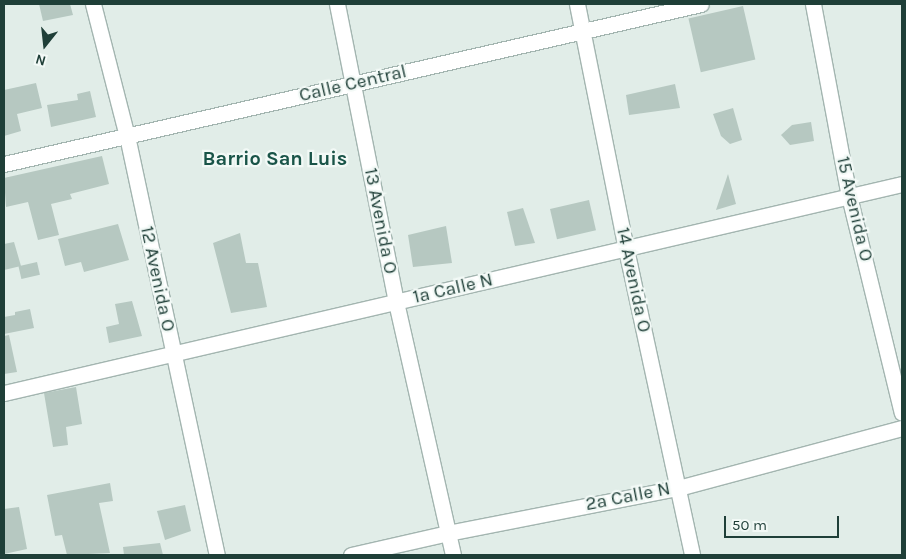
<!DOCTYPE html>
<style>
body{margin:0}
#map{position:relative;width:906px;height:559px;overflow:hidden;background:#e1ede8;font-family:Karla,sans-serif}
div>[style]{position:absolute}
.building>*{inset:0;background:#b6c8c1;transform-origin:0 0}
.roads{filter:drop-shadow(1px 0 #a3b5b0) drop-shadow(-1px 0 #a3b5b0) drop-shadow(0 1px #a3b5b0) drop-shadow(0 -1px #a3b5b0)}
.minor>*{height:15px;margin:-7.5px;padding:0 7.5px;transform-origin:7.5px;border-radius:7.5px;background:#fff}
span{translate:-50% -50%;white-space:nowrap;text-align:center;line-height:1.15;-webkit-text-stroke:4.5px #f2f9f6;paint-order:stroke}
.street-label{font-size:19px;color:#1f3f38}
.neighbourhood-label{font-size:20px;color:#195448;font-weight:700}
.frame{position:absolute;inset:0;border:5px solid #1f3f38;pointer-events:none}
.north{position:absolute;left:20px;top:20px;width:50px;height:50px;-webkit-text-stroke:4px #f2f9f6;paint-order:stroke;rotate:196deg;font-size:14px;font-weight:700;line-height:20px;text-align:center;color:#1f3f38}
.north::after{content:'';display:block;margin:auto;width:18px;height:22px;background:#1f3f38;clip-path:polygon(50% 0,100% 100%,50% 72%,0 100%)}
.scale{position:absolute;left:724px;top:516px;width:115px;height:22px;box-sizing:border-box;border:2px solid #1f3f38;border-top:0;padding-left:6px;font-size:15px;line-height:18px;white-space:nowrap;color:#1f3f38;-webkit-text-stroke:4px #f2f9f6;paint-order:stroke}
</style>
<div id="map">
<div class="building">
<i style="clip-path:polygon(39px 4px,70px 4px,73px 15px,43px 21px)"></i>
<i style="left:743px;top:6px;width:55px;height:56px;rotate:77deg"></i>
<i style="clip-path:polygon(36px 83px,42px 108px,17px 114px,21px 131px,4px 136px,4px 90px)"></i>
<i style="clip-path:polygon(675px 84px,680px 108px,629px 115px,626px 95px)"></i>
<i style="clip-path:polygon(90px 91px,96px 117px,51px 127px,47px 105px,78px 100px,77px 94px)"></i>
<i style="clip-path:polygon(733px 108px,742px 140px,730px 144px,721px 136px,713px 114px)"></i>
<i style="clip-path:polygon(811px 122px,814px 141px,790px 145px,781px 135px,792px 125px)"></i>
<i style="clip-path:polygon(102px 156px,109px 184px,70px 194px,72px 199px,51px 204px,59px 235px,38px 240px,28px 202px,6px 207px,4px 178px)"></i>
<i style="clip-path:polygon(728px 174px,736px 204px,716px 210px)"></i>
<i style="left:589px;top:200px;width:31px;height:40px;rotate:77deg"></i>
<i style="clip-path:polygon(523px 208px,535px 243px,515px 246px,507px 212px)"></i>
<i style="clip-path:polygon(118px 224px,129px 260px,84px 272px,81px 262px,65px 266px,58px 239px)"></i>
<i style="clip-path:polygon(446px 226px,452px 263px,413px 267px,408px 235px)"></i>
<i style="clip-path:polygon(240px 233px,246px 263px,258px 263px,267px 307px,231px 313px,213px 243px)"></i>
<i style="clip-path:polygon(14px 242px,21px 266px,4px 270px,4px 244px)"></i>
<i style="left:37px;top:262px;width:13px;height:19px;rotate:77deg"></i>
<i style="clip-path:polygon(132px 301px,142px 336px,109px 343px,106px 327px,119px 324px,115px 304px)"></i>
<i style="clip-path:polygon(30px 309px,34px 328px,4px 334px,4px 317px,15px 315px,15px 312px)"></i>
<i style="clip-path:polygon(9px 335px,17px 372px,4px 374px,4px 336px)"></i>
<i style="clip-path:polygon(76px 387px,82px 424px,66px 427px,68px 445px,53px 447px,44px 393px)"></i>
<i style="clip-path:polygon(110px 483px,113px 501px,99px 503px,110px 553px,67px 555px,62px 535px,55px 536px,47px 495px)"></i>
<i style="clip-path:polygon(185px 505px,191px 531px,165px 540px,157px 511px)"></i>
<i style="clip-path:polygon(19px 507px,27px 549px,4px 554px,4px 509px)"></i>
<i style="clip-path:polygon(160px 543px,163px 555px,124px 555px,123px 547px)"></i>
</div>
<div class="roads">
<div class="minor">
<i style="left:93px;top:4px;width:136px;rotate:75.6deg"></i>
<i style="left:127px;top:136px;width:429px;rotate:77.9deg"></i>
<i style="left:337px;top:4px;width:304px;rotate:78.8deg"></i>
<i style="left:396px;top:302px;width:259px;rotate:77.3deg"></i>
<i style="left:577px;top:4px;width:250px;rotate:78.7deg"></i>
<i style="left:626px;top:249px;width:313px;rotate:77.8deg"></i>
<i style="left:813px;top:4px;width:195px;rotate:79.4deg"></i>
<i style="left:849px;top:196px;width:223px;rotate:76.3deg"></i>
<i style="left:4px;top:164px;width:715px;rotate:-12.93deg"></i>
<i style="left:4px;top:393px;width:922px;rotate:-13.1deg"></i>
<i style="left:351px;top:555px;width:99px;rotate:-12.8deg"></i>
<i style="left:448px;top:533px;width:234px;rotate:-11.1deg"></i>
<i style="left:678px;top:488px;width:232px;rotate:-15deg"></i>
</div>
</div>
<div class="street-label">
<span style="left:353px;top:84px;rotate:-13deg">Calle Central</span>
<span style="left:854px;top:209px;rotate:77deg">15 Avenida O</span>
<span style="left:380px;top:221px;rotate:79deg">13 Avenida O</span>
<span style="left:157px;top:279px;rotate:78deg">12 Avenida O</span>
<span style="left:633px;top:280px;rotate:78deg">14 Avenida O</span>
<span style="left:453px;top:289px;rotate:-13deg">1a Calle N</span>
<span style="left:628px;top:497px;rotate:-11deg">2a Calle N</span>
</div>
<div class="neighbourhood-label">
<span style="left:275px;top:158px">Barrio San Luis</span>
</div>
<div class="frame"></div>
<div class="north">N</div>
<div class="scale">50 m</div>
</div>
